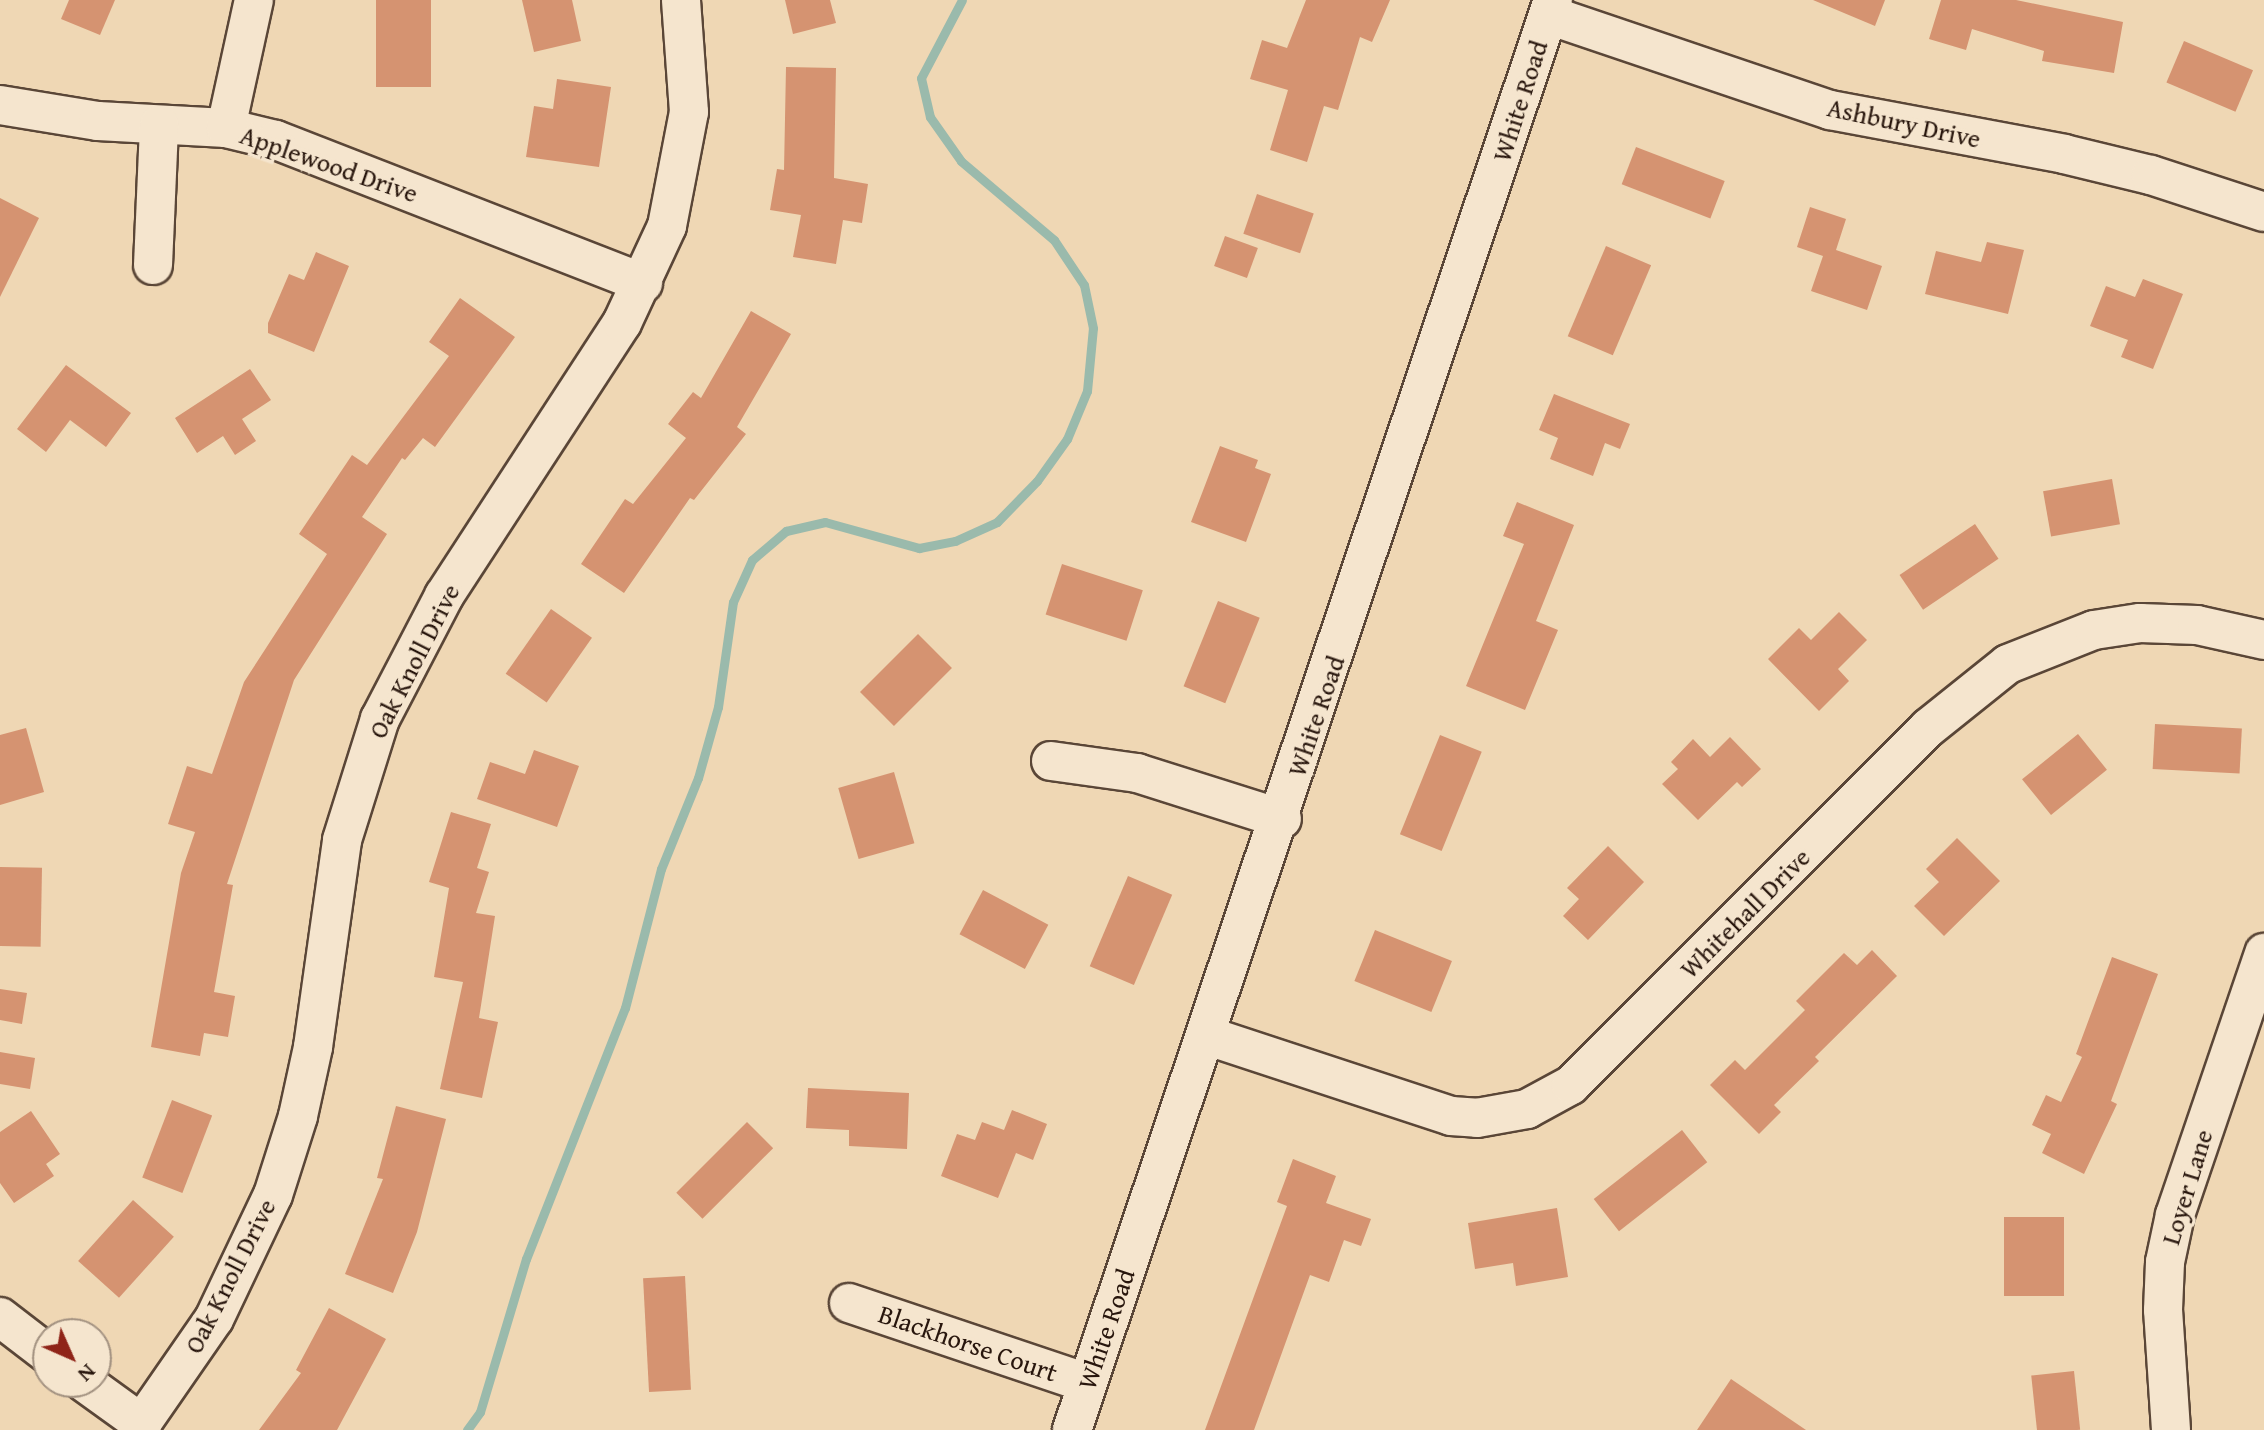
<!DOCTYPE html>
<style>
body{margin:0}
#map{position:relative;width:2264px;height:1430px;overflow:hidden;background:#efd7b4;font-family:"Gentium Book Plus",serif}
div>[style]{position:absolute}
.stream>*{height:9px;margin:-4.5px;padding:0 4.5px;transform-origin:4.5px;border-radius:4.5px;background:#9abaac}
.building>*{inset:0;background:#d59371;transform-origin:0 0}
.roads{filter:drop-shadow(2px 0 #5a4637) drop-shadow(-2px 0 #5a4637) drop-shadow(0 2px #5a4637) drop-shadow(0 -2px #5a4637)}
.minor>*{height:38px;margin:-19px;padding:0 19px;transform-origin:19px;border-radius:19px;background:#f5e5ce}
span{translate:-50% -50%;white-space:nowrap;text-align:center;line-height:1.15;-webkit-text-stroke:7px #f5e5ce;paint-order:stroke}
.street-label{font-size:26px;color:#28160d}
.north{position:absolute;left:32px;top:1318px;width:80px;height:80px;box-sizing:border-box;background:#f5e5ce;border:2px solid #a39281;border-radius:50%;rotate:135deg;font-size:22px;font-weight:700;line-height:32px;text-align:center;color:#28160d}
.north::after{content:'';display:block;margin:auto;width:28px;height:36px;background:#8f2418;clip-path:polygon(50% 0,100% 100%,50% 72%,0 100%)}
</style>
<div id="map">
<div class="stream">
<i style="left:467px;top:1430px;width:22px;rotate:-54deg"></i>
<i style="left:480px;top:1412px;width:160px;rotate:-73.3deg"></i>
<i style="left:526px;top:1259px;width:270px;rotate:-68.5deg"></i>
<i style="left:625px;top:1008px;width:144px;rotate:-75.5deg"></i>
<i style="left:661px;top:869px;width:98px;rotate:-67.9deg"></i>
<i style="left:698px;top:778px;width:74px;rotate:-74.3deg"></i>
<i style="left:718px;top:707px;width:106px;rotate:-81.9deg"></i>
<i style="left:733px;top:602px;width:46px;rotate:-65.7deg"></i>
<i style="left:752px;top:560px;width:45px;rotate:-40.5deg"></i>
<i style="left:786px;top:531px;width:40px;rotate:-13deg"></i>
<i style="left:825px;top:522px;width:98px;rotate:15.5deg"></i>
<i style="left:919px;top:548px;width:37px;rotate:-11deg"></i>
<i style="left:955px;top:541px;width:46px;rotate:-24.3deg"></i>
<i style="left:997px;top:522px;width:57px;rotate:-45.7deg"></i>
<i style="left:1037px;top:481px;width:52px;rotate:-54.5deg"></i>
<i style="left:1067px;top:439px;width:52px;rotate:-67.4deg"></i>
<i style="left:1087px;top:391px;width:63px;rotate:-84.6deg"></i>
<i style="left:1093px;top:328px;width:44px;rotate:-101.8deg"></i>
<i style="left:1084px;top:285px;width:54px;rotate:-123.7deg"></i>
<i style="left:1054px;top:240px;width:122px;rotate:-139.7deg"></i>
<i style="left:961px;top:161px;width:54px;rotate:-125.2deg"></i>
<i style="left:930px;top:117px;width:40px;rotate:-103deg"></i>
<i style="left:921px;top:78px;width:88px;rotate:-62.3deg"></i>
</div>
<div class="building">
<i style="clip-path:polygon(69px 0,115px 0,100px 35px,61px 19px)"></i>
<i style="left:376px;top:0;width:55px;height:87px"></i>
<i style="clip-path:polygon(522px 0,572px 0,581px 41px,534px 52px)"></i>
<i style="clip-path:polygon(785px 0,830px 0,836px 23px,793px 34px)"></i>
<i style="clip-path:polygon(1306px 0,1390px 0,1372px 42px,1360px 37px,1338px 110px,1324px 106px,1307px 162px,1270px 150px,1288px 90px,1250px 79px,1262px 40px,1287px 48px)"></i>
<i style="clip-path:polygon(1813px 0,1885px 0,1875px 26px)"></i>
<i style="clip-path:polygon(1941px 0,2016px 0,2123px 22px,2114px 73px,2042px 61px,2044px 51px,1972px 29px,1966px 50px,1929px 39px)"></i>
<i style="left:2184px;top:41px;width:75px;height:45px;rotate:23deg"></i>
<i style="clip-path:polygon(786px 67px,836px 68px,834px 178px,868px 184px,862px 223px,843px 220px,836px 264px,793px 257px,801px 215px,770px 210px,777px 169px,784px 170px)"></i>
<i style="clip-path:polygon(557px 79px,611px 87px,599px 167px,526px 157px,534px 106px,553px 109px)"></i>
<i style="left:1636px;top:147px;width:95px;height:40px;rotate:21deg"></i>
<i style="left:1257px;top:194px;width:60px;height:42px;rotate:19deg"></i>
<i style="clip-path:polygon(0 198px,39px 218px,0 297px)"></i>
<i style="clip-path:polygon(1810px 207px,1846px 219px,1836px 250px,1882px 266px,1867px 310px,1811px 291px,1823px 256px,1797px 247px)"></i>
<i style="left:1225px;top:236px;width:35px;height:32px;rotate:20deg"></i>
<i style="clip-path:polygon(1987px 242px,2024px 250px,2008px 314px,1925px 294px,1936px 251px,1981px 262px)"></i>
<i style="left:1606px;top:246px;width:49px;height:98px;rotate:23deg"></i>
<i style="clip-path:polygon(316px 252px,349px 266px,314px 352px,268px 333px,268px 323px,289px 274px,304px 280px)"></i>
<i style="clip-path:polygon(2143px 279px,2183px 294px,2153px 369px,2121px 357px,2128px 340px,2090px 326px,2106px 286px,2135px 297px)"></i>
<i style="clip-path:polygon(460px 298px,515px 337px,435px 447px,423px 438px,405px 460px,402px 458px,362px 517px,387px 534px,294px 680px,227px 884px,233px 885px,214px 992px,235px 996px,228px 1037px,204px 1033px,200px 1056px,151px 1047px,181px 873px,195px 832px,168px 824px,187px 766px,212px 774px,244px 682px,327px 554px,299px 534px,352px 455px,367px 465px,449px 356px,429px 342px)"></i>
<i style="clip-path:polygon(751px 311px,791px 334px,737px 427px,746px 434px,694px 500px,690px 498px,624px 593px,581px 564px,625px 499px,633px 504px,686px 438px,668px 424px,693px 392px,701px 398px)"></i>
<i style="clip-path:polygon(66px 365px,131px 413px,106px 447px,70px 420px,46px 452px,17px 429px)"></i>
<i style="clip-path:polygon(250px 369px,271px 400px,242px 419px,256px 441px,235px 455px,223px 436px,197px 453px,175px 418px)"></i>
<i style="clip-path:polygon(1554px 394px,1630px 424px,1620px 449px,1605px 443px,1593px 476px,1550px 459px,1558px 438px,1539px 430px)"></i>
<i style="clip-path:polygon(1220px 446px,1258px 460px,1255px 468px,1271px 474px,1246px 542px,1191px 522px)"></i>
<i style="left:2112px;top:479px;width:46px;height:70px;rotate:80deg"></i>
<i style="clip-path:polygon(1517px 502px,1574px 525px,1536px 621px,1558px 630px,1525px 710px,1466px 686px,1524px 544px,1503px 536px)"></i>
<i style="left:1975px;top:524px;width:42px;height:91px;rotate:56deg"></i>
<i style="left:1062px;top:564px;width:85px;height:53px;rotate:18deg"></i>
<i style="left:1218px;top:601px;width:45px;height:92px;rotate:22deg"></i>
<i style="left:551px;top:609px;width:50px;height:79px;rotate:35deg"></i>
<i style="clip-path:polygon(1839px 612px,1867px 640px,1838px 669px,1849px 681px,1819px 711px,1768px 659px,1799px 628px,1811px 640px)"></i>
<i style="left:918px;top:634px;width:48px;height:82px;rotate:45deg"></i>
<i style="left:2155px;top:724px;width:87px;height:45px;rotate:3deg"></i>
<i style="clip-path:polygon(26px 728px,44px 792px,0 805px,0 735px)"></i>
<i style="left:2078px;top:734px;width:46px;height:72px;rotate:51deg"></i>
<i style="left:1440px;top:735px;width:45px;height:107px;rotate:22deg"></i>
<i style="clip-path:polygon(1730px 737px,1761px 769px,1742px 787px,1737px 782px,1698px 820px,1662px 784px,1678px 769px,1671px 762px,1693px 739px,1710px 757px)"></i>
<i style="clip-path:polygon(534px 750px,579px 766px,557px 827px,477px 799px,490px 762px,525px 774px)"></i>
<i style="left:894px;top:772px;width:74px;height:58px;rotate:74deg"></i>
<i style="clip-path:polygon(451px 812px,491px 824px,477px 868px,489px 872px,476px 913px,495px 916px,479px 1018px,498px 1022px,482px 1098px,440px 1089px,463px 982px,434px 977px,449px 888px,429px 882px)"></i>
<i style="clip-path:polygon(1957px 838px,2000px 881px,1944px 936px,1914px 906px,1939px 882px,1926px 869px)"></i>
<i style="clip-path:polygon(1608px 846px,1644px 882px,1588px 940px,1563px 916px,1579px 899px,1567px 888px)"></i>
<i style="left:0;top:867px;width:42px;height:79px;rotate:1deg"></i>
<i style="left:1128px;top:876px;width:48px;height:98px;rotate:23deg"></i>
<i style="left:983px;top:890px;width:74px;height:50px;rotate:28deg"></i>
<i style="left:1375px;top:930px;width:83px;height:55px;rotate:22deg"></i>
<i style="clip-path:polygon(1872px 950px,1897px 976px,1815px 1057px,1819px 1061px,1774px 1105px,1781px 1112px,1759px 1134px,1710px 1085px,1735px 1060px,1745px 1070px,1805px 1010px,1796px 1001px,1844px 953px,1857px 965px)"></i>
<i style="clip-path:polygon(2112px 957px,2158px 974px,2111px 1101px,2117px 1104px,2084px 1174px,2042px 1153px,2051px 1134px,2032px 1125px,2046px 1095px,2061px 1102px,2082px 1057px,2076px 1054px)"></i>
<i style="clip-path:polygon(0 989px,27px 993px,22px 1024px,0 1020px)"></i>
<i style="clip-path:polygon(0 1052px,35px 1058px,30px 1089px,0 1084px)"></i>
<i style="clip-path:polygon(808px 1088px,909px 1093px,907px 1149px,849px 1146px,849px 1130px,806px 1128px)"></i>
<i style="left:172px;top:1100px;width:43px;height:83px;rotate:21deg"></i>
<i style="clip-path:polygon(396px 1106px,446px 1119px,417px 1232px,393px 1293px,345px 1274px,383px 1179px,377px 1178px)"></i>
<i style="clip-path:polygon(1012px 1110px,1047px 1124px,1033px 1160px,1016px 1153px,998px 1198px,941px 1176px,957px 1134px,975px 1140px,982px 1122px,1004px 1130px)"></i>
<i style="clip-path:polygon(31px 1111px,60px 1154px,46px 1164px,54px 1176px,14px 1203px,0 1183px,0 1132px)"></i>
<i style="left:747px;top:1122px;width:37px;height:100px;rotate:45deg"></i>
<i style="left:1682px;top:1130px;width:41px;height:112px;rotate:52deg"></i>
<i style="clip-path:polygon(1293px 1159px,1336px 1176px,1326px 1203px,1371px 1219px,1361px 1246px,1344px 1240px,1329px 1282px,1310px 1275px,1254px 1430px,1205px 1430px,1287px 1206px,1277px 1202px)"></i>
<i style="left:133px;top:1200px;width:55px;height:82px;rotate:42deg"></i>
<i style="clip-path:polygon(1557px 1208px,1568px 1277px,1516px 1286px,1513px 1263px,1475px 1269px,1468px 1223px)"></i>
<i style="left:2004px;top:1217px;width:60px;height:79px"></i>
<i style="left:685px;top:1276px;width:114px;height:42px;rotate:87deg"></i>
<i style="clip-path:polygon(329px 1308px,386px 1339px,337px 1430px,259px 1430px,301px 1373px,296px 1370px)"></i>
<i style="left:2074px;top:1371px;width:59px;height:43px;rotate:84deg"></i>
<i style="clip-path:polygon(1731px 1379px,1806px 1430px,1697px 1430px)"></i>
</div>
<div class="roads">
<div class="minor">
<i style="left:1549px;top:15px;width:297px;rotate:18.7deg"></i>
<i style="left:1830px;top:110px;width:238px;rotate:10.6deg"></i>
<i style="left:2064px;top:154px;width:89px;rotate:13.6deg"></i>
<i style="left:2151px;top:175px;width:119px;rotate:18.1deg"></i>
<i style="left:0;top:105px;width:99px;rotate:9.3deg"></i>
<i style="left:98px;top:121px;width:128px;rotate:3.1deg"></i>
<i style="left:226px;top:128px;width:51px;rotate:13.5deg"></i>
<i style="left:276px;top:140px;width:394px;rotate:21.3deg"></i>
<i style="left:226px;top:128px;width:131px;rotate:-77.7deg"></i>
<i style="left:153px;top:265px;width:140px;rotate:-87.5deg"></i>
<i style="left:1051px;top:761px;width:87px;rotate:7.9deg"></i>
<i style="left:1137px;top:773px;width:152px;rotate:17.6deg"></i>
<i style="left:1208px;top:1036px;width:256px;rotate:18.2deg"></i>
<i style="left:1451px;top:1116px;width:26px;rotate:4deg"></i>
<i style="left:1477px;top:1118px;width:51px;rotate:-10.2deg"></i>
<i style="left:1527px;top:1109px;width:50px;rotate:-28.6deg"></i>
<i style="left:1571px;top:1085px;width:505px;rotate:-45deg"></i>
<i style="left:1928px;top:728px;width:102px;rotate:-38.7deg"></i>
<i style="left:2008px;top:664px;width:92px;rotate:-21.6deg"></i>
<i style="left:2094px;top:630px;width:47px;rotate:-8.7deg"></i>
<i style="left:2140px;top:623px;width:57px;rotate:2deg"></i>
<i style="left:2197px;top:625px;width:69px;rotate:12.6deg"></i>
<i style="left:849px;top:1303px;width:251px;rotate:18.6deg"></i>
<i style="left:0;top:1317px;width:61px;rotate:37.6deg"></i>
<i style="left:84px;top:1382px;width:72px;rotate:35.9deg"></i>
<i style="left:137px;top:1430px;width:135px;rotate:-55.3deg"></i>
<i style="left:214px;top:1319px;width:137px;rotate:-64.6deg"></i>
<i style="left:273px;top:1195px;width:83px;rotate:-72.4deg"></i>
<i style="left:298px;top:1116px;width:71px;rotate:-77.7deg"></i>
<i style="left:313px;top:1047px;width:209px;rotate:-82deg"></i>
<i style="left:342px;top:840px;width:127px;rotate:-72.6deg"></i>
<i style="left:380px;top:719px;width:139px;rotate:-62.5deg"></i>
<i style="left:444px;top:596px;width:326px;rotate:-56.9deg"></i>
<i style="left:622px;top:323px;width:107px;rotate:-65.1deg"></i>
<i style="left:667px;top:226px;width:116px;rotate:-79.1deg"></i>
<i style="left:689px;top:112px;width:112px;rotate:-94.1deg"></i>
<i style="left:1072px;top:1430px;width:1509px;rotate:-71.41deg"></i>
<i style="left:2171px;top:1430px;width:120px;rotate:-93.8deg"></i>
<i style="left:2163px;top:1310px;width:48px;rotate:-87.6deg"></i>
<i style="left:2165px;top:1262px;width:48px;rotate:-78deg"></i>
<i style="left:2175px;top:1215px;width:277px;rotate:-71.2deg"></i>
</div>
</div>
<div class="street-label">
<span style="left:1520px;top:101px;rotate:-72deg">White Road</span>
<span style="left:1904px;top:123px;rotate:12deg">Ashbury Drive</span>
<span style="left:329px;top:164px;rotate:19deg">Applewood Drive</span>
<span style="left:414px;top:661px;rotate:-63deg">Oak Knoll Drive</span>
<span style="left:1316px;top:716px;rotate:-71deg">White Road</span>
<span style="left:1745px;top:913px;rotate:-45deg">Whitehall Drive</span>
<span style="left:2187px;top:1187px;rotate:-73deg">Loyer Lane</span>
<span style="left:230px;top:1276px;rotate:-63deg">Oak Knoll Drive</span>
<span style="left:1106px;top:1329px;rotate:-71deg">White Road</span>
<span style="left:968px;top:1343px;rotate:19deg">Blackhorse Court</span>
</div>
<div class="north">N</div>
</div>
